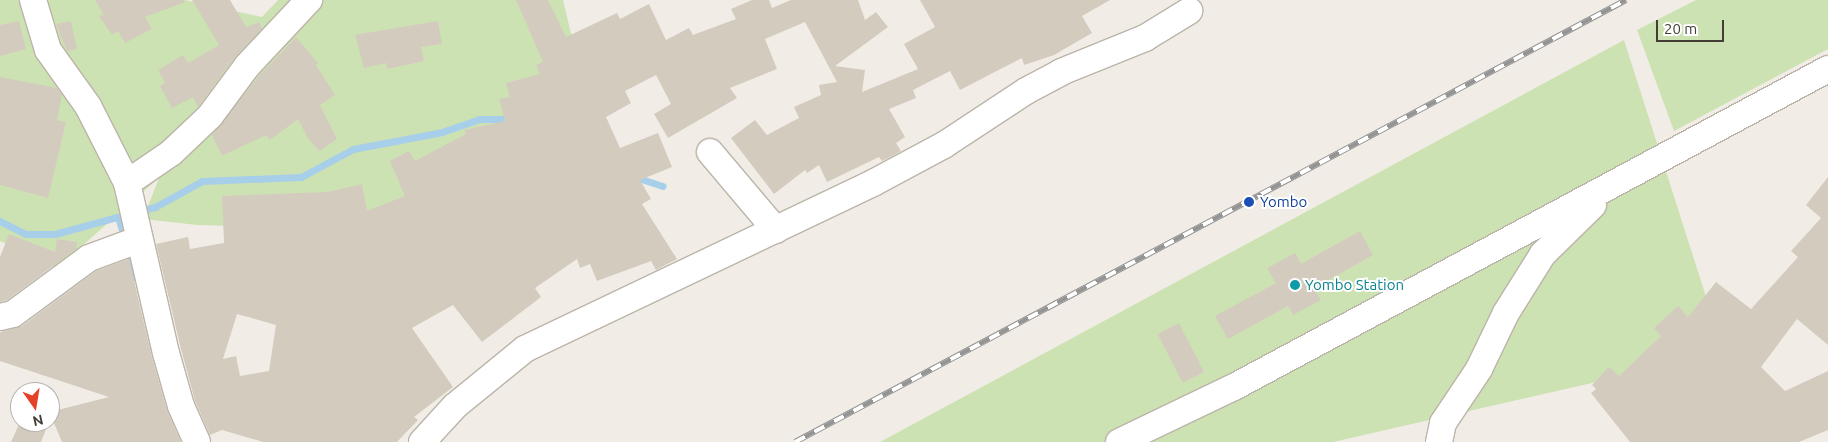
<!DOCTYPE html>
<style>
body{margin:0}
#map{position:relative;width:1828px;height:442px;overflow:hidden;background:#f1ede6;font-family:Ubuntu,sans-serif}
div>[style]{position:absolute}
.green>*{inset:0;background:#cde2b2}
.stream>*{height:7px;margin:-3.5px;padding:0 3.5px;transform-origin:3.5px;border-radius:3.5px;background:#a7cfe9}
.building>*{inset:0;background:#d4cbbf;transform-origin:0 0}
.roads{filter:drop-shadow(1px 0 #bbb4a9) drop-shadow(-1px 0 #bbb4a9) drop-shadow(0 1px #bbb4a9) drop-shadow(0 -1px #bbb4a9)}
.street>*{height:26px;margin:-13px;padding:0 13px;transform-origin:13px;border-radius:13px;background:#fff}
.rail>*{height:5.5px;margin-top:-2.75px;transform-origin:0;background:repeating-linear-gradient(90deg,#fff 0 11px,#949494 0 22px);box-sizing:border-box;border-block:1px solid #949494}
.dots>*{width:14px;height:14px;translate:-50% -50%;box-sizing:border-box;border:2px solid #fff;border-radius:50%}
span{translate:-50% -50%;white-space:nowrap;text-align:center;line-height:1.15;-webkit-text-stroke:4px #fff;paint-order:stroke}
.transit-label{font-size:15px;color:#164399}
.left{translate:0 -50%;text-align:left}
.culture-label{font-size:15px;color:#0d838f}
.north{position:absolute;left:10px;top:382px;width:50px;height:50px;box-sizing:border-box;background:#fff;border:1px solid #b4b1af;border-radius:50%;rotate:167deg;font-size:14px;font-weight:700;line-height:20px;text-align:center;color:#433d36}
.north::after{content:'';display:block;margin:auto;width:18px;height:22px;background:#e54028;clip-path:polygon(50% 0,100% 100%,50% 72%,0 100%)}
.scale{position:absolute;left:1656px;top:20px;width:68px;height:22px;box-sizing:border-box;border:2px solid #433d36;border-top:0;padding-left:6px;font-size:15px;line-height:18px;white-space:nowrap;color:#433d36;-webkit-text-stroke:4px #fff;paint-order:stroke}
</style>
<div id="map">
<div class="green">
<i style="clip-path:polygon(0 0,185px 0,262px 17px,278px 0,563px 0,581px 75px,486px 170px,347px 229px,197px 225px,143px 219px,159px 178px,57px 268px,0 241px)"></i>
<i style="clip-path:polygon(1696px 0,1828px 0,1828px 49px,1674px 131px,1637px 30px)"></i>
<i style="clip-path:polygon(1624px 40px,1724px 353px,1333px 442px,880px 442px)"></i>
</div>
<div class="stream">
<i style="left:635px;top:177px;width:29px;rotate:18deg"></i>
<i style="left:138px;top:211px;width:17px;rotate:-13deg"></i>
<i style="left:155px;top:207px;width:54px;rotate:-29deg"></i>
<i style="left:202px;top:181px;width:99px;rotate:-2.3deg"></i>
<i style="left:301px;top:177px;width:59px;rotate:-28.3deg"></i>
<i style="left:353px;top:149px;width:91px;rotate:-10.8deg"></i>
<i style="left:442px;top:132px;width:39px;rotate:-19deg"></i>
<i style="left:479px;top:119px;width:33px"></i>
<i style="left:118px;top:217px;width:24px;rotate:73deg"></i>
<i style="left:0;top:221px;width:29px;rotate:27deg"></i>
<i style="left:26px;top:234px;width:29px"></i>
<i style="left:55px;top:234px;width:76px;rotate:-15.3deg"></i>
<i style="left:128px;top:250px;width:29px;rotate:74deg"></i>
</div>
<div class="building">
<i style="clip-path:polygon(95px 0,184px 0,185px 2px,145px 17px,152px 29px,125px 43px,118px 31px,112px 35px,99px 16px,104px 15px)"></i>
<i style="clip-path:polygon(192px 0,230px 0,246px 27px,259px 22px,262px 29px,235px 57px,198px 107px,193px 97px,172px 108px,160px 86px,165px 83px,158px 70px,183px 55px,188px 63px,219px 45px)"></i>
<i style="clip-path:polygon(evenodd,516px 0,548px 0,566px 37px,617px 13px,620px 19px,649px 4px,666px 40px,689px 28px,693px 35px,736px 19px,731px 9px,752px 0,769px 0,772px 8px,791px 0,858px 0,865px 20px,876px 12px,888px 27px,835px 66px,865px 70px,862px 92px,918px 69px,904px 44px,935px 27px,920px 0,1110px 0,1082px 16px,1092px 33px,1054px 55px,1024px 65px,1022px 58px,960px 90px,950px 71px,913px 90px,916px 98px,889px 109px,905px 137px,896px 143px,901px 151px,892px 156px,882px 161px,879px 157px,827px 182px,819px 165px,807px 173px,805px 170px,774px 194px,731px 138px,755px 120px,767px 135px,799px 118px,794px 107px,821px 95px,819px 85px,837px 82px,805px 22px,765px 39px,777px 69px,730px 88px,737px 98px,668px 138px,654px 114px,671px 104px,656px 75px,625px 91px,631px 103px,606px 117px,620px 148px,658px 133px,672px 167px,640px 180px,651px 199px,642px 204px,677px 259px,656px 270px,651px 261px,597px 281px,590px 264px,580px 268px,577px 259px,535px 288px,541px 297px,482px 342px,453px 305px,412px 328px,453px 387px,414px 417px,418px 420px,397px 442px,263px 442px,222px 430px,210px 435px,195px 401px,181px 349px,156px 244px,188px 237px,190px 249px,224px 243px,222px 196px,328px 192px,362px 184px,367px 211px,405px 196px,390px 161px,409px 151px,415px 161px,466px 134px,464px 130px,505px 121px,499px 99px,510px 97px,506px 83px,540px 74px,536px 65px,543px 62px,516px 0,237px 314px,276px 325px,269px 371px,240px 376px,236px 356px,223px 359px,237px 314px)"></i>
<i style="clip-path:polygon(19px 21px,26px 49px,0 56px,0 25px)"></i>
<i style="clip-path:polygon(71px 21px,77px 49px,67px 51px,56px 24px)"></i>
<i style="clip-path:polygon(438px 21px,442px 44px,421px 47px,424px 61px,387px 69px,386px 63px,364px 68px,355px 35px)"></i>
<i style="clip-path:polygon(296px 37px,318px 63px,316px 65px,335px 95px,320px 105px,337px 139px,319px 151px,307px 137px,298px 119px,270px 140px,266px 135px,222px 156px,212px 135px,259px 76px)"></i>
<i style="clip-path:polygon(0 77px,57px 88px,62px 95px,57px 120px,66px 122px,48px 198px,0 185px)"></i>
<i style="clip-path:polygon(1828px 177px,1828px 345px,1797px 319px,1761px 367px,1785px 391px,1828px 371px,1828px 430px,1799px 442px,1630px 442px,1591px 393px,1596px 389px,1592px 385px,1609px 367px,1619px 376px,1661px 336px,1654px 328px,1678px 306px,1688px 317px,1716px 282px,1751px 309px,1798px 257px,1791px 251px,1821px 218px,1806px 205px)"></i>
<i style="clip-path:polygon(1360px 231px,1373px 255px,1314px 288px,1321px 300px,1293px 315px,1288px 306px,1228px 339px,1215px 316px,1276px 283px,1267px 268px,1295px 253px,1301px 264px)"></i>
<i style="clip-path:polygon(9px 234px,55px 252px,57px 239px,77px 242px,76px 249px,7px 300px,0 302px,0 257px)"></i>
<i style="clip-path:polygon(129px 259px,152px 357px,167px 410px,181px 442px,62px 442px,51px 416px,50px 419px,50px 412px,109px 397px,0 361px,0 332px,22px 326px,96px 271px)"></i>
<i style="left:1179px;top:323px;width:55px;height:24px;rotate:63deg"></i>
<i style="clip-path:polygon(20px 422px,49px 422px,41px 442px,11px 442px)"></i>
</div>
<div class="roads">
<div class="street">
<i style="left:33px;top:0;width:52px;rotate:73.3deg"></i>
<i style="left:48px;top:50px;width:69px;rotate:54.5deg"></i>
<i style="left:88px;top:106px;width:86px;rotate:63.1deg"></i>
<i style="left:127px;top:183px;width:174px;rotate:77.1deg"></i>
<i style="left:166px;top:353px;width:55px;rotate:74.2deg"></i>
<i style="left:181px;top:406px;width:39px;rotate:66deg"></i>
<i style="left:710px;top:152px;width:102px;rotate:49.8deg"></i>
<i style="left:127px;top:183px;width:53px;rotate:-34.3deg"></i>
<i style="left:171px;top:153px;width:54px;rotate:-43.5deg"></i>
<i style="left:210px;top:116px;width:62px;rotate:-53.5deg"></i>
<i style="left:247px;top:66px;width:91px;rotate:-46.8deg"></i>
<i style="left:0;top:317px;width:13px;rotate:-13deg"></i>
<i style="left:13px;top:314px;width:94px;rotate:-36.4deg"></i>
<i style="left:89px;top:258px;width:52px;rotate:-20.2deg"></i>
<i style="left:422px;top:442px;width:49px;rotate:-47.5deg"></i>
<i style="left:455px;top:406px;width:90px;rotate:-39.2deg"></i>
<i style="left:525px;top:349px;width:386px;rotate:-25.5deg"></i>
<i style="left:873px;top:183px;width:81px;rotate:-28.2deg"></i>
<i style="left:944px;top:145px;width:98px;rotate:-33.4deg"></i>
<i style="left:1026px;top:91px;width:40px;rotate:-28deg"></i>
<i style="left:1061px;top:72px;width:91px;rotate:-22deg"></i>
<i style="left:1145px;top:38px;width:52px;rotate:-31.5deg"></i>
<i style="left:1119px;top:442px;width:127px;rotate:-25.6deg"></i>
<i style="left:1234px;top:387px;width:674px;rotate:-28.16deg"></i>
<i style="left:1439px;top:442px;width:19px;rotate:-78deg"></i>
<i style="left:1443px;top:423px;width:65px;rotate:-56.3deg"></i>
<i style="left:1479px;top:369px;width:62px;rotate:-64.3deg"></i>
<i style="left:1506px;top:313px;width:70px;rotate:-57.9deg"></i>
<i style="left:1543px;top:254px;width:70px;rotate:-44.4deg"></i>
</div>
</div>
<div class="rail">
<i style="left:795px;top:442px;width:941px;rotate:-28.01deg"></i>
</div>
<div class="dots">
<i style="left:1249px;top:202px;background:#1a4fb4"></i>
<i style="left:1295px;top:285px;background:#0f9aa8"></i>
</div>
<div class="transit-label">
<span class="left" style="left:1260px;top:202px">Yombo</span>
</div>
<div class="culture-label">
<span class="left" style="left:1305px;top:285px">Yombo Station</span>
</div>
<div class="north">N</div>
<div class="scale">20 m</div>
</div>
